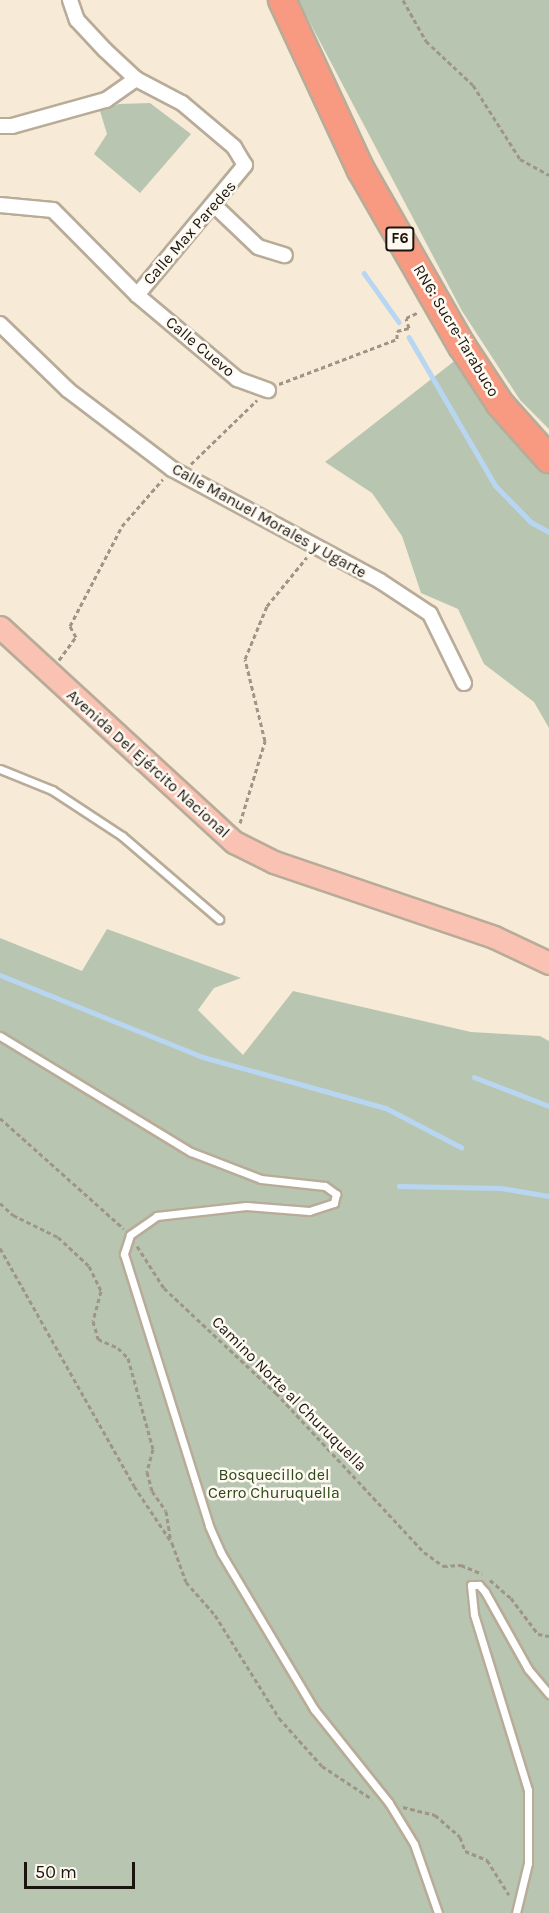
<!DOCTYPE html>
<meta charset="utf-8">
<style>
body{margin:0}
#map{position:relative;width:549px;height:1913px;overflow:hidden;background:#f7ebd7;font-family:Karla,sans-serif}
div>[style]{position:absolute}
.green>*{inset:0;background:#b8c6b1}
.stream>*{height:4.5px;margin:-2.25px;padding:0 2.25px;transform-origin:2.25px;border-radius:2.25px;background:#b8d6f2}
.path>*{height:3px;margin-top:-1.5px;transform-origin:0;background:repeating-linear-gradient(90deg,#9e9586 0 4.5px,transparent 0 7.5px)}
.roads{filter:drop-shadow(2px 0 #b8ac99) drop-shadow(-2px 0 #b8ac99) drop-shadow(0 2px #b8ac99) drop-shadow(0 -2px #b8ac99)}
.lane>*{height:7px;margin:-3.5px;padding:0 3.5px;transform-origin:3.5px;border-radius:3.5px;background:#fff}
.street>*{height:14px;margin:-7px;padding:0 7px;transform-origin:7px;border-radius:7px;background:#fff}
.primary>*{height:21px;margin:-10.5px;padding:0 10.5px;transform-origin:10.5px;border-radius:10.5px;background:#fac2b3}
.highway>*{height:26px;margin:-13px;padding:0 13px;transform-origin:13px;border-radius:13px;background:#f79a81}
span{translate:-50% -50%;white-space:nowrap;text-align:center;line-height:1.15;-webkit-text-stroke:5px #fef9f1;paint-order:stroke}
.shield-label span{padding:2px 4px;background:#fef9f1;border:2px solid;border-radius:4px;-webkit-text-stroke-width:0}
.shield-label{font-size:15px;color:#1a160f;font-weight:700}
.street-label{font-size:16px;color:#1a160f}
.park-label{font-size:16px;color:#2c4819}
.scale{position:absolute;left:24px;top:1862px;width:111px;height:27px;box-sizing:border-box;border:3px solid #1a160f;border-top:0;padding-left:8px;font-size:18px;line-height:21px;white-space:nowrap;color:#1a160f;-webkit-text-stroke:4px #fef9f1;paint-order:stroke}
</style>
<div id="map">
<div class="green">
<i style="clip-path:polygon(298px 0,549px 0,549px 429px,520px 400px,462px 311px)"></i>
<i style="clip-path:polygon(150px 103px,191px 134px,140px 193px,94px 154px,107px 134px,100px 111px,119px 104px)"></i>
<i style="clip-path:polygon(457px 359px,549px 466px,549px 728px,534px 702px,484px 664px,458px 609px,421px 593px,402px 536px,372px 493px,325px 462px)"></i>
<i style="clip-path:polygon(107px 929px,241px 978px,214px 988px,198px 1010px,243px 1055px,293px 991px,471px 1032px,540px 1036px,549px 1041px,549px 1913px,0 1913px,0 938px,82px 971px)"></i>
</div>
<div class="stream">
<i style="left:364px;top:273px;width:60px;rotate:54.5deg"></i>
<i style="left:409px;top:337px;width:171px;rotate:59.8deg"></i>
<i style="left:495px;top:485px;width:52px;rotate:45.8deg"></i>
<i style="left:531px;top:522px;width:21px;rotate:29deg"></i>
<i style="left:0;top:975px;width:219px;rotate:22deg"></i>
<i style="left:203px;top:1057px;width:190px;rotate:15.6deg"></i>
<i style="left:386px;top:1108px;width:85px;rotate:27.5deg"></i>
<i style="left:474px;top:1077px;width:80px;rotate:21.1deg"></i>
<i style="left:399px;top:1186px;width:102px;rotate:1.1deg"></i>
<i style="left:501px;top:1188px;width:49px;rotate:9.5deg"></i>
</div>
<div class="path">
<i style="left:403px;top:0;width:47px;rotate:60.7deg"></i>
<i style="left:426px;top:41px;width:64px;rotate:43.1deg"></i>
<i style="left:473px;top:85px;width:88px;rotate:57.6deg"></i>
<i style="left:520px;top:159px;width:33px;rotate:29deg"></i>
<i style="left:279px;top:384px;width:126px;rotate:-20.9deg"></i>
<i style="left:397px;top:339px;width:8px;rotate:-90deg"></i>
<i style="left:397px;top:331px;width:12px;rotate:-14deg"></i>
<i style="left:409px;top:328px;width:10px;rotate:-107deg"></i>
<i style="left:406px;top:318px;width:14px;rotate:-25deg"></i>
<i style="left:191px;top:464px;width:92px;rotate:-44.1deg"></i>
<i style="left:59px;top:660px;width:29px;rotate:-54deg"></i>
<i style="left:76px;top:637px;width:13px;rotate:-119deg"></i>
<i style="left:70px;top:626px;width:113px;rotate:-62.5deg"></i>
<i style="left:122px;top:526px;width:62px;rotate:-48.9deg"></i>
<i style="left:240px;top:823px;width:86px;rotate:-73deg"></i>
<i style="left:265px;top:741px;width:84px;rotate:-103.7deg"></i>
<i style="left:245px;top:659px;width:57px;rotate:-67.5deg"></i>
<i style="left:267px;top:606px;width:63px;rotate:-50.8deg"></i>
<i style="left:0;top:1118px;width:166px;rotate:41.8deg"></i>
<i style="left:0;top:1203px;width:18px;rotate:43deg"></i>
<i style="left:13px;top:1215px;width:50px;rotate:26.1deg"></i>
<i style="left:58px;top:1237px;width:42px;rotate:43.1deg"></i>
<i style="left:89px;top:1266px;width:28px;rotate:64deg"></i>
<i style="left:101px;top:1291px;width:31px;rotate:105deg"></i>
<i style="left:93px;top:1321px;width:19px;rotate:74deg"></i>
<i style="left:98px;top:1339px;width:22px;rotate:24deg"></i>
<i style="left:118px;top:1348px;width:14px;rotate:45deg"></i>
<i style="left:128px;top:1358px;width:94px;rotate:74.6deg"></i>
<i style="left:153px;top:1449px;width:24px;rotate:105deg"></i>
<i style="left:147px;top:1472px;width:20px;rotate:75deg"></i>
<i style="left:152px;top:1491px;width:24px;rotate:55deg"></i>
<i style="left:166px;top:1511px;width:30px;rotate:81deg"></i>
<i style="left:137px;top:1246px;width:50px;rotate:57.3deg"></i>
<i style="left:164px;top:1288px;width:154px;rotate:43.2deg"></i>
<i style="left:276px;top:1393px;width:217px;rotate:47.1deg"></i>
<i style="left:424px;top:1552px;width:24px;rotate:36deg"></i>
<i style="left:443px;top:1566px;width:18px;rotate:-3deg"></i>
<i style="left:461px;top:1565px;width:23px;rotate:23deg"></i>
<i style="left:0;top:1248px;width:273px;rotate:60.6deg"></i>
<i style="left:134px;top:1486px;width:69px;rotate:56.3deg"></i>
<i style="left:172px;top:1543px;width:41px;rotate:70.3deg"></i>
<i style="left:186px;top:1582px;width:44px;rotate:48.7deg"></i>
<i style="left:215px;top:1615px;width:121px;rotate:58.1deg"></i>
<i style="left:279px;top:1718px;width:64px;rotate:48.1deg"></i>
<i style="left:322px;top:1766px;width:60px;rotate:33.4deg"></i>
<i style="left:490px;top:1580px;width:28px;rotate:41deg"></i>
<i style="left:511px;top:1598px;width:45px;rotate:53.1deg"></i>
<i style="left:538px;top:1634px;width:11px;rotate:10deg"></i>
<i style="left:403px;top:1807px;width:33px;rotate:14deg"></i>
<i style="left:435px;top:1815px;width:33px;rotate:41deg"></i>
<i style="left:460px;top:1837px;width:15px;rotate:70deg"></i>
<i style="left:465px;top:1851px;width:24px;rotate:22deg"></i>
<i style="left:487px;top:1860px;width:41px;rotate:57.8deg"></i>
</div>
<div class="roads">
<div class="lane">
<i style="left:0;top:769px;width:56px;rotate:22deg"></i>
<i style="left:52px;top:790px;width:84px;rotate:33.3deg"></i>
<i style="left:122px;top:836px;width:128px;rotate:40.6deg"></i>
<i style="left:0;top:1036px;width:223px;rotate:31.3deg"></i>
<i style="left:191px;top:1152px;width:75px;rotate:21.1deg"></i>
<i style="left:261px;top:1179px;width:64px;rotate:6.2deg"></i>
<i style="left:325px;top:1186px;width:14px;rotate:36deg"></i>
<i style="left:336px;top:1194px;width:9px;rotate:103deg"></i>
<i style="left:334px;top:1203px;width:26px;rotate:162deg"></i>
<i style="left:309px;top:1211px;width:63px;rotate:-175.5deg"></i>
<i style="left:246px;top:1206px;width:90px;rotate:173.6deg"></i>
<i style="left:157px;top:1216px;width:33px;rotate:145deg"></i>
<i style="left:130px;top:1235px;width:20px;rotate:108deg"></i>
<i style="left:124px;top:1254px;width:285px;rotate:72.6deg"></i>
<i style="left:209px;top:1526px;width:30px;rotate:66deg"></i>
<i style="left:221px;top:1553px;width:182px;rotate:59.2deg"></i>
<i style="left:314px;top:1709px;width:120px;rotate:51.4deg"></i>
<i style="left:389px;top:1803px;width:48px;rotate:58.6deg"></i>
<i style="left:414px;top:1844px;width:73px;rotate:70.8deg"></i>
<i style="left:516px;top:1913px;width:51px;rotate:-76.5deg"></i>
<i style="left:528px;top:1863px;width:73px;rotate:-90deg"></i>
<i style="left:528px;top:1790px;width:184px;rotate:-107.1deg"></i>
<i style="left:474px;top:1614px;width:29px;rotate:-96deg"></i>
<i style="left:471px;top:1585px;width:8px"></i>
<i style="left:479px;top:1585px;width:9px;rotate:49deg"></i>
<i style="left:485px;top:1592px;width:88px;rotate:60.8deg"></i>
<i style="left:528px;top:1669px;width:33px;rotate:50deg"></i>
</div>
<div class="street">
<i style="left:70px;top:0;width:21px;rotate:71deg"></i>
<i style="left:77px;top:20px;width:41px;rotate:47deg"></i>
<i style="left:105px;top:50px;width:42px;rotate:43.1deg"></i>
<i style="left:136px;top:79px;width:52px;rotate:27.6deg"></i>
<i style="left:182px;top:103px;width:68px;rotate:40.2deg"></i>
<i style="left:234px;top:147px;width:21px;rotate:59deg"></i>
<i style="left:245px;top:165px;width:169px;rotate:129.7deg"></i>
<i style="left:0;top:126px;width:12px"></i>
<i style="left:12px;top:126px;width:98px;rotate:-15.5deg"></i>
<i style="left:106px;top:100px;width:37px;rotate:-35deg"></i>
<i style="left:0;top:205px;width:53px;rotate:5.4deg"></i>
<i style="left:53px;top:210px;width:120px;rotate:45.3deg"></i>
<i style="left:137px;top:295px;width:131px;rotate:40deg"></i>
<i style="left:237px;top:379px;width:33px;rotate:20deg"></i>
<i style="left:215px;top:206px;width:59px;rotate:43.6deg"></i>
<i style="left:258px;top:247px;width:28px;rotate:17deg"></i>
<i style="left:0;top:324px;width:95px;rotate:44.1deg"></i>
<i style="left:68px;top:390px;width:131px;rotate:37.2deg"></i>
<i style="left:172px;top:469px;width:236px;rotate:28.3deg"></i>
<i style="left:380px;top:581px;width:60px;rotate:33.4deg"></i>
<i style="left:430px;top:614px;width:77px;rotate:63.8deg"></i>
</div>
<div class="primary">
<i style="left:0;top:627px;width:318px;rotate:42.6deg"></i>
<i style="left:234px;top:842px;width:45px;rotate:26.6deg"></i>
<i style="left:274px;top:862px;width:232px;rotate:18.8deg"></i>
<i style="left:494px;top:937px;width:61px;rotate:25.3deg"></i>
</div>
<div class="highway">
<i style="left:282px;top:0;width:187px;rotate:65.1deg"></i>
<i style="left:361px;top:170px;width:203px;rotate:60.2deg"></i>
<i style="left:462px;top:346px;width:69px;rotate:56.8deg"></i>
<i style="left:500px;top:404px;width:74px;rotate:48.3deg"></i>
</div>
</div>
<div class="shield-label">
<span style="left:400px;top:239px">F6</span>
</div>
<div class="street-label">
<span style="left:190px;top:233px;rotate:-49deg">Calle Max Paredes</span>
<span style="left:456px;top:331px;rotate:59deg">RN6: Sucre-Tarabuco</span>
<span style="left:200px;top:347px;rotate:40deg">Calle Cuevo</span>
<span style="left:269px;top:521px;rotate:29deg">Calle Manuel Morales y Ugarte</span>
<span style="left:148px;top:764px;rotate:42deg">Avenida Del Ejército Nacional</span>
<span style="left:289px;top:1394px;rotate:45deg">Camino Norte al Churuquella</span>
</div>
<div class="park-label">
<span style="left:274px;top:1484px">Bosquecillo del<br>Cerro Churuquella</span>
</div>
<div class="scale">50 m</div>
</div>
